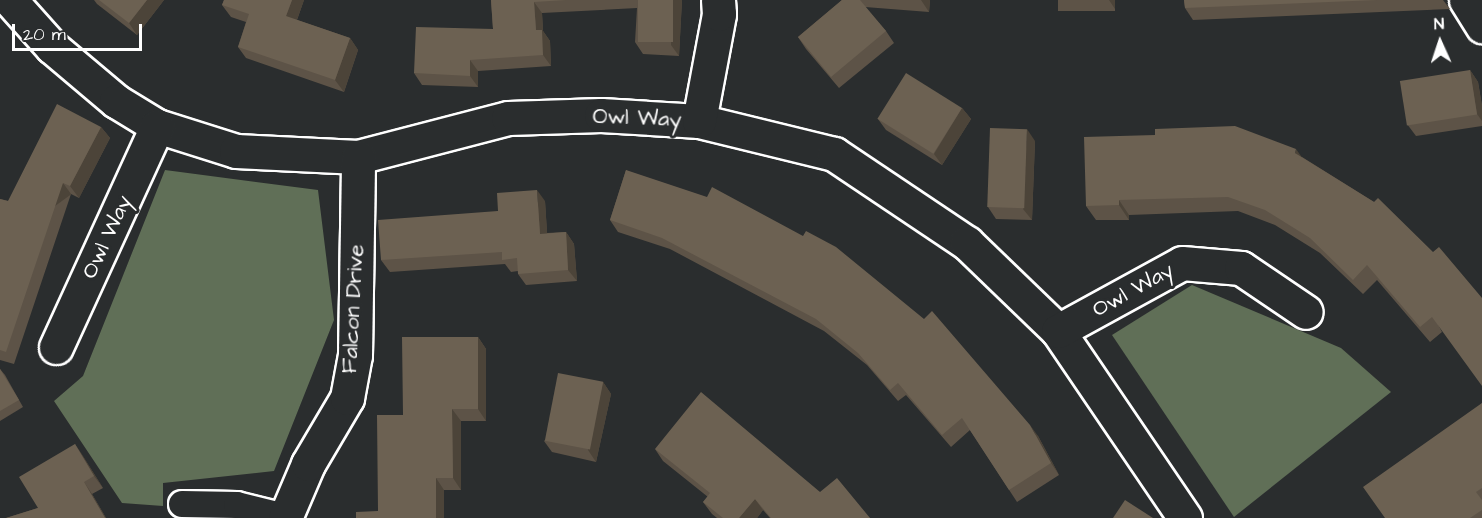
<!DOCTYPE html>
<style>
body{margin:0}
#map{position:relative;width:1482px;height:518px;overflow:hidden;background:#2a2d2e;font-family:"Architects Daughter",sans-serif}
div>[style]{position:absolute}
.green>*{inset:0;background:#606f57}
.roads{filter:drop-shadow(2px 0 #fff) drop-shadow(-2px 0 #fff) drop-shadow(0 2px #fff) drop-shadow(0 -2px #fff)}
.service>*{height:26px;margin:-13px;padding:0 13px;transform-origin:13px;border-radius:13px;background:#2a2d2e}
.minor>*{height:33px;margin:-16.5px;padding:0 16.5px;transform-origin:16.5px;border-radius:16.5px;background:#2a2d2e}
.wall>*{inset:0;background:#5d5347;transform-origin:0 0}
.shaded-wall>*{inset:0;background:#4c4439;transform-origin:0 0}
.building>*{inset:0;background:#6c6152;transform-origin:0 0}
span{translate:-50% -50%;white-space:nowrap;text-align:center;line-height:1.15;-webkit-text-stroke:6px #2a2d2e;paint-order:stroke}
.street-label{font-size:22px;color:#fff}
.north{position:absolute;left:1410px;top:12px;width:60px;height:60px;-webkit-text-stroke:4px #2a2d2e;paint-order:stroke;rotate:357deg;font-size:16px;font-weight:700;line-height:24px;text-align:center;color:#fff}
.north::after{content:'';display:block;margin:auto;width:21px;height:27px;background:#fff;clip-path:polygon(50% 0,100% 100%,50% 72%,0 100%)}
.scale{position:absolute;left:12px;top:24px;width:130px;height:27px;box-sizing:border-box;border:3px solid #fff;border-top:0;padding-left:8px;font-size:18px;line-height:21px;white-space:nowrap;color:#fff;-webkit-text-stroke:4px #2a2d2e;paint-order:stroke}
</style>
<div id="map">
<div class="green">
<i style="clip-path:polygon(165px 170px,318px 190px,334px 320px,274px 471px,163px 483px,163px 506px,122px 503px,54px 401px,83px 376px)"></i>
<i style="clip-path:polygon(1192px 285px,1341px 348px,1391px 392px,1234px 517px,1112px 335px)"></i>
</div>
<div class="roads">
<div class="service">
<i style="left:182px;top:504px;width:55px;rotate:1deg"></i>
<i style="left:237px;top:505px;width:49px;rotate:14deg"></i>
</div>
<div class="minor">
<i style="left:10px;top:0;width:63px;rotate:48.2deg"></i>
<i style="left:52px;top:47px;width:84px;rotate:40.2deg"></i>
<i style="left:116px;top:101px;width:48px;rotate:31.4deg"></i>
<i style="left:157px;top:126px;width:83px;rotate:17.6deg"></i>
<i style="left:236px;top:151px;width:122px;rotate:2.8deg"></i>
<i style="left:358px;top:157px;width:155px;rotate:-14.6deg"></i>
<i style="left:508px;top:118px;width:93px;rotate:-1.8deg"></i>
<i style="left:601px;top:115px;width:98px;rotate:3.5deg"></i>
<i style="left:699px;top:121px;width:139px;rotate:13.7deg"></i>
<i style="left:834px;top:154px;width:160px;rotate:33.8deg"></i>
<i style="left:967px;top:243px;width:127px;rotate:44deg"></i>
<i style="left:1058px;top:331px;width:226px;rotate:55.8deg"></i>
<i style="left:1466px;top:0;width:31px;rotate:58deg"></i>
<i style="left:699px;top:121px;width:109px;rotate:-79.4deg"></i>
<i style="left:719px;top:14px;width:14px;rotate:-94deg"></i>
<i style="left:1058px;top:331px;width:141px;rotate:-28.7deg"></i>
<i style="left:1182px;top:263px;width:59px;rotate:4.8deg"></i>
<i style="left:1241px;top:268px;width:78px;rotate:34.1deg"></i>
<i style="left:56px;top:347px;width:243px;rotate:-65.4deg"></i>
<i style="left:285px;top:518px;width:59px;rotate:-66.9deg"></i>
<i style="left:308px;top:464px;width:77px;rotate:-59.4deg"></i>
<i style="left:347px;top:398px;width:44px;rotate:-79.5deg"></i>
<i style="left:355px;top:355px;width:198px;rotate:-89.1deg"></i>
</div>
</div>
<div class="wall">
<i style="clip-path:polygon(94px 0,164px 0,137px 35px,97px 4px)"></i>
<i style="clip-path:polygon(224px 0,304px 0,297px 20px,350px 38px,358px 50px,344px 92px,246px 58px,238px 47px,246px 22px,231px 17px,222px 5px)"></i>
<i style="clip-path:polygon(491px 0,682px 0,679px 56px,643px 54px,635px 42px,637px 8px,542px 13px,543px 31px,550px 41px,551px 66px,478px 71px,478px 87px,422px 85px,414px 73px,493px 29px)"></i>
<i style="clip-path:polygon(842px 0,930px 0,929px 12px,865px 7px,886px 31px,894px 43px,839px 88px,806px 49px,798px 37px)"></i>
<i style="left:1058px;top:0;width:57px;height:11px"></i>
<i style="clip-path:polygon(1184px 0,1443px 0,1450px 9px,1193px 20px,1185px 8px)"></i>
<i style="clip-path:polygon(1470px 70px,1478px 82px,1482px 106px,1482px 126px,1416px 136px,1407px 124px)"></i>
<i style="clip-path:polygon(962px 108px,971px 119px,942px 165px,886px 130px,878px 119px)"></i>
<i style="clip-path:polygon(101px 127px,110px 138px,79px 198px,71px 194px,14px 364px,0 360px,0 199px,8px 201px)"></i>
<i style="clip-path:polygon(1155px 135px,1302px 157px,1374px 202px,1442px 332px,1430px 342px,1377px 280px,1363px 294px,1320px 253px,1275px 225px,1238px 211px,1129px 215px,1129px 220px,1096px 220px,1086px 206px)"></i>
<i style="clip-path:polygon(1035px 141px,1032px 220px,996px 219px,988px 207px)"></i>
<i style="clip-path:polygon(626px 170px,1038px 436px,1059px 475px,1017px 502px,970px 430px,951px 447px,906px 395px,898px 401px,867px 365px,824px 331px,670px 249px,618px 232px,610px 220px)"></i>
<i style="clip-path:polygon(545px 201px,547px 233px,566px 232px,574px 244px,577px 281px,526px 285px,518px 274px,518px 271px,511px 272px,505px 264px,390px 272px,381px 260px,498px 211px)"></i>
<i style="clip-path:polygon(478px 337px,486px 349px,486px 421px,461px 421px,461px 490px,444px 490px,378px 511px,403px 415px)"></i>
<i style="clip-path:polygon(0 369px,5px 375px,23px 407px,0 421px)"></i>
<i style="clip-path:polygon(603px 382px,611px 394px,596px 462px,552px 452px,544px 441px)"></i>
<i style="clip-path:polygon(1482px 403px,1482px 518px,1385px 518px)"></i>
<i style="clip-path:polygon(75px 444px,103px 488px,92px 494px,106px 518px,6px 518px,38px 508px)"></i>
<i style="clip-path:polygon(655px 449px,820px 492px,870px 518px,770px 518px,763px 510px,757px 518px,717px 518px,712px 514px,703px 502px,708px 497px,663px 461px)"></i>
</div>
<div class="shaded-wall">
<i style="clip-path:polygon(147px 0,164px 0,137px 35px,129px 23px)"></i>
<i style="clip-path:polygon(292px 0,304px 0,294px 28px,286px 16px)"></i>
<i style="clip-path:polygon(673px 0,682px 0,679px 56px,671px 45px)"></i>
<i style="clip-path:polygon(921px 0,930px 0,929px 12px)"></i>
<i style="clip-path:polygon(1109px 0,1115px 0,1115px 9px)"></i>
<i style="clip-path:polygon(534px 2px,542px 13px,543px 31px,550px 41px,551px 66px,543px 55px,536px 30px)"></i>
<i style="clip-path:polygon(350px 38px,358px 50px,344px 92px,335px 80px)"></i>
<i style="clip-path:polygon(470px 60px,478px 71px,478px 87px,470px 76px)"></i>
<i style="clip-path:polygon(1470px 70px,1478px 82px,1482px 106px,1482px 121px,1477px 114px)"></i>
<i style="clip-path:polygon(962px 108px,971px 119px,942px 165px,934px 154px)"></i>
<i style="clip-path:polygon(101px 127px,110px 138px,79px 198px,70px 186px)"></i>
<i style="clip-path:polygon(1027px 129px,1035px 141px,1032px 220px,1023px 209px)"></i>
<i style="clip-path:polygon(1296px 149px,1306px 163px,1295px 153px)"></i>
<i style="left:63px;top:183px;width:14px;height:178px;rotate:54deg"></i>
<i style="clip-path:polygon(537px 190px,545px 201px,548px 246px,540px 234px)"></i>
<i style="clip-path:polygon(1119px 200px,1129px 215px,1129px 220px,1119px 205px)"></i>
<i style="clip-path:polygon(566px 232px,574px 244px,577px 281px,568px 270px)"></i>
<i style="clip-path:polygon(478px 337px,486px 349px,486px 421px,478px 409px)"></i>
<i style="clip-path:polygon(603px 382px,611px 394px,596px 462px,588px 450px)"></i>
<i style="clip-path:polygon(452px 409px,461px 421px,461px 490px,453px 478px)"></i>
<i style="clip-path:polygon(1030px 425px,1038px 436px,1059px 475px,1051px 463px)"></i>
<i style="clip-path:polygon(75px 444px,83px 456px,103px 488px,94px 476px)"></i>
<i style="clip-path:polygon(436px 478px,444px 490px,444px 518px,436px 518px)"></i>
<i style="clip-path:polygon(84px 482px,92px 494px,106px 518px,105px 518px)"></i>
<i style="clip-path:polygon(755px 499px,763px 510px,757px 518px,739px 518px)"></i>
</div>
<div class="building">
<i style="clip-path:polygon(99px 0,147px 0,129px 23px)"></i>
<i style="clip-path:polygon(224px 0,292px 0,286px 16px,350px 38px,335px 80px,238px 47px,249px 14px,222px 5px)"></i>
<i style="clip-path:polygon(491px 0,566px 0,534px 2px,536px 30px,542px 30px,543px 55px,470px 60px,470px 76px,414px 73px,416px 27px,493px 29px)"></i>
<i style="left:638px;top:0;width:35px;height:42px"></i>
<i style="clip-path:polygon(842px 0,860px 0,886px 31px,831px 77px,798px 37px)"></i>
<i style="clip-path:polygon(1184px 0,1377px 0,1185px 8px)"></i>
<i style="left:1470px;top:70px;width:45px;height:71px;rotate:81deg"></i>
<i style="left:906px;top:73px;width:66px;height:54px;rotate:32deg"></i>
<i style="clip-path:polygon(57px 104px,101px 127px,70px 186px,63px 183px,6px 352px,0 350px,0 199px,8px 201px)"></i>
<i style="clip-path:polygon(1235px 126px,1296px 149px,1295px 153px,1374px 202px,1378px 198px,1433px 252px,1439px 247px,1482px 298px,1482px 386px,1432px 317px,1420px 327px,1367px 265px,1353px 280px,1310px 238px,1265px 210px,1228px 197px,1119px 200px,1119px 205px,1086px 206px,1084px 137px,1155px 135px,1155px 129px)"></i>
<i style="left:990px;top:128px;width:37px;height:79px;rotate:2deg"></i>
<i style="clip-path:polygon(626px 170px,707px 197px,712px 187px,803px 236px,806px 231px,836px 247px,924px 319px,932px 311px,1030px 425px,1051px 463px,1009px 490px,962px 418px,942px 435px,898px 383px,890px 390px,858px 353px,816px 319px,662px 238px,610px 220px)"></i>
<i style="clip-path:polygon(537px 190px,540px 234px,566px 232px,568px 270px,518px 274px,517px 258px,502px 260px,502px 252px,381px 260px,378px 220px,498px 211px,497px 193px)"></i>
<i style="clip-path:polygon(402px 337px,478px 337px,478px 409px,452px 409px,453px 478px,436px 478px,436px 518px,356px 518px,356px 512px,378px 511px,377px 415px,403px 415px)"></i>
<i style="clip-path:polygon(0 369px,19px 400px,0 411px)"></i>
<i style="left:558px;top:373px;width:46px;height:69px;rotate:11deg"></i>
<i style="clip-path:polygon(701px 392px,820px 492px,837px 478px,870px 518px,771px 518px,755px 499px,739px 518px,723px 518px,703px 502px,710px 493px,655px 449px)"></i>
<i style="clip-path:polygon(1482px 403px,1482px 488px,1476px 492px,1482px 500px,1482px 510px,1470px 518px,1385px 518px,1363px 487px)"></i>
<i style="clip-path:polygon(75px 444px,94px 476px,84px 482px,105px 518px,6px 518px,38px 508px,19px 477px)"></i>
<i style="clip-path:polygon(1125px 500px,1153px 518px,1113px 518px)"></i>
</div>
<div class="street-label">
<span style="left:637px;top:118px;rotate:2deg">Owl Way</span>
<span style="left:107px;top:237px;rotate:-65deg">Owl Way</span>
<span style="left:1133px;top:290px;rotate:-29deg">Owl Way</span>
<span style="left:353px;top:309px;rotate:-87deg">Falcon Drive</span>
</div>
<div class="north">N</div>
<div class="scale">20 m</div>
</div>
